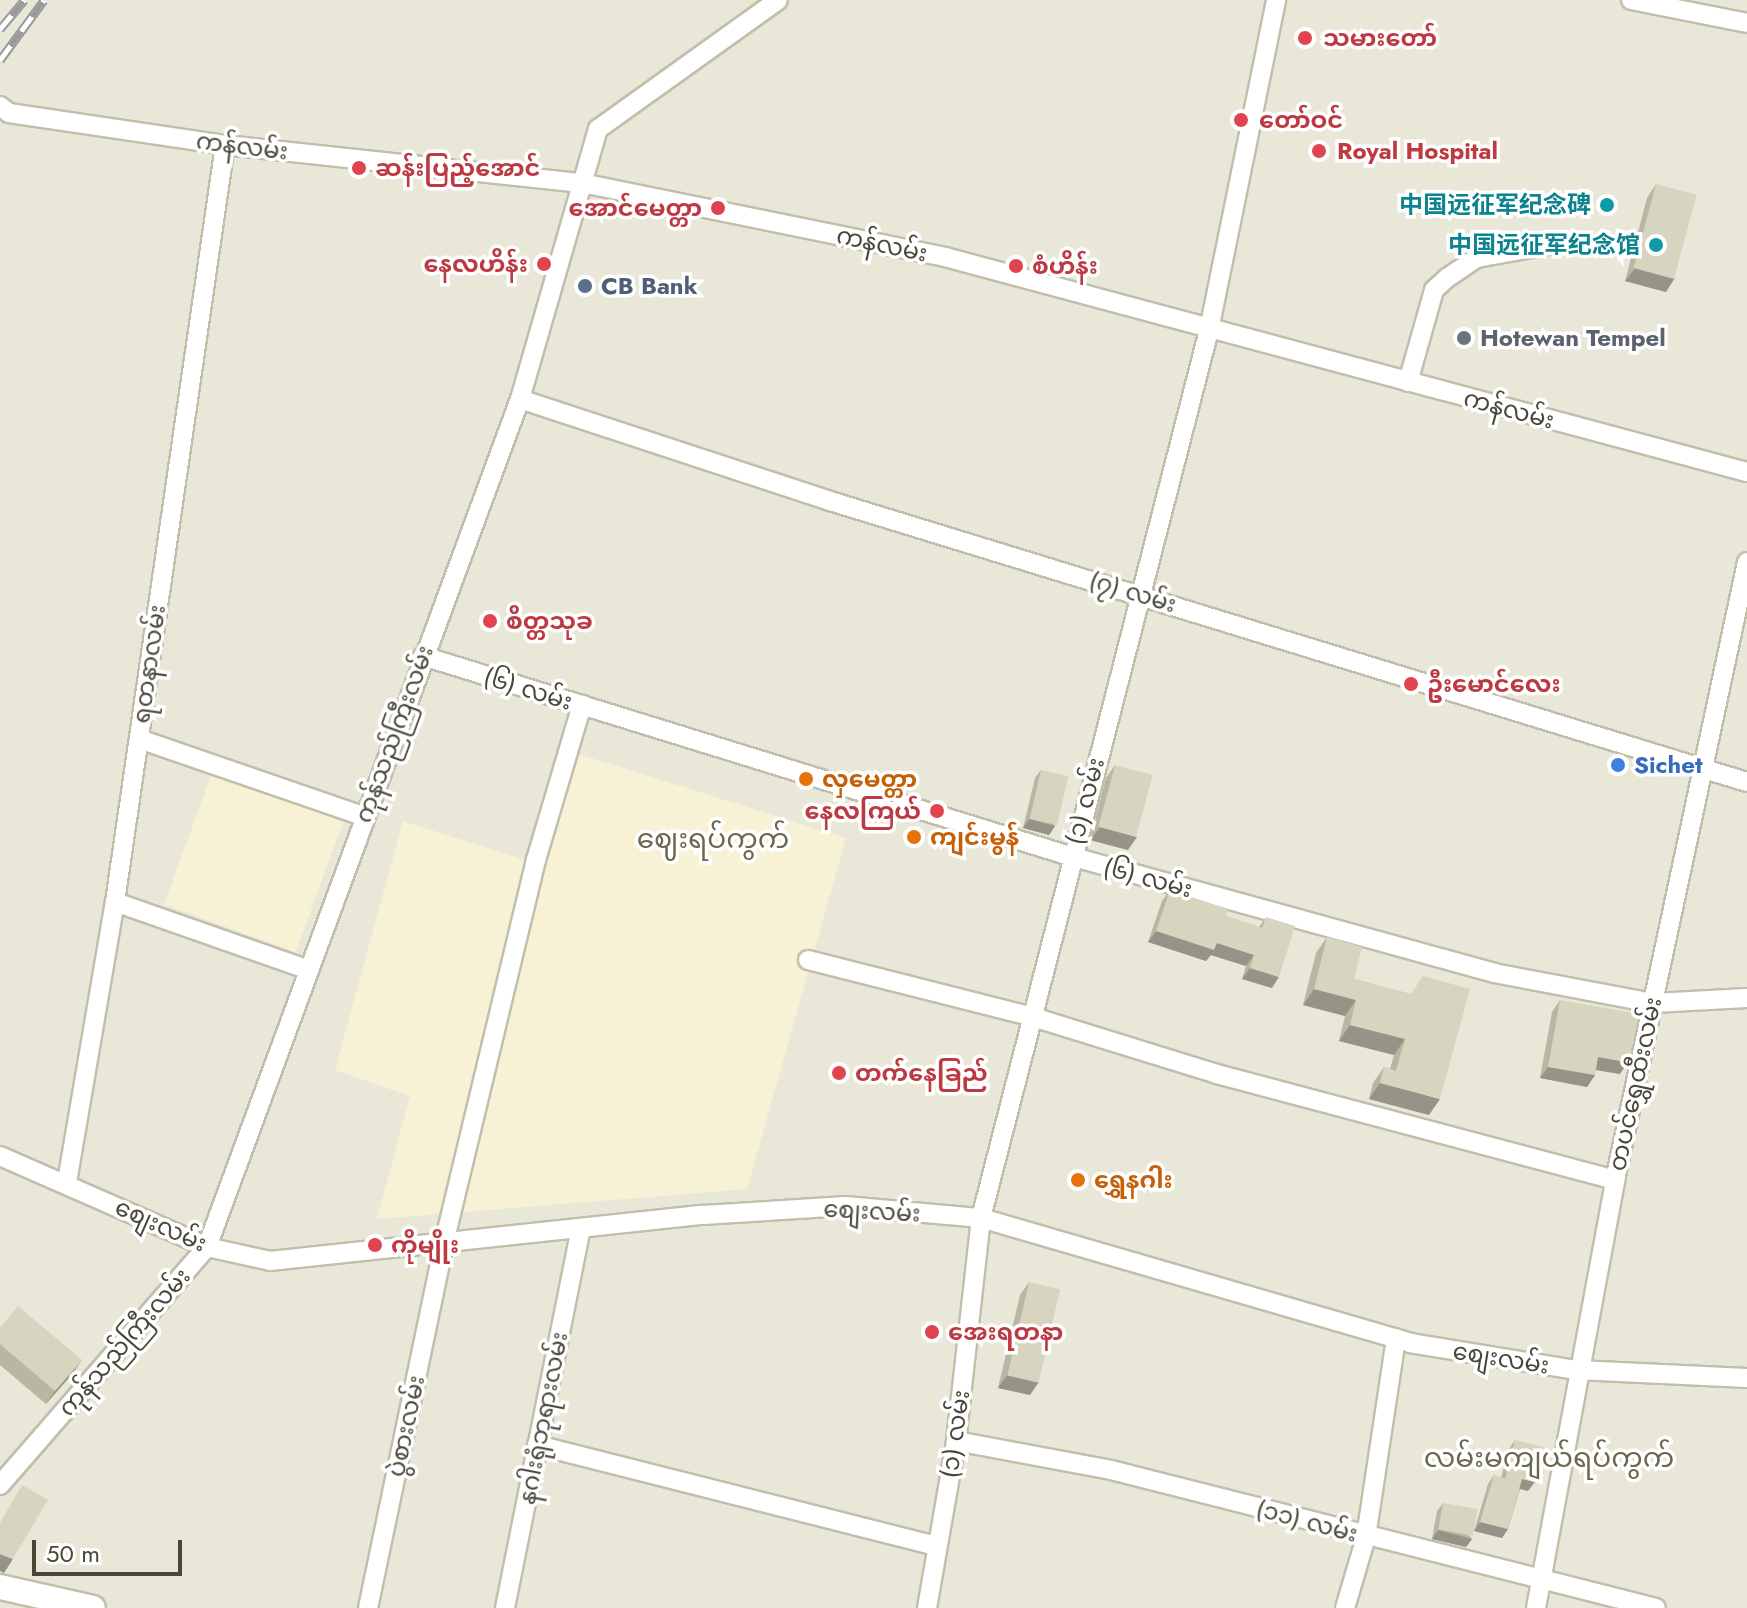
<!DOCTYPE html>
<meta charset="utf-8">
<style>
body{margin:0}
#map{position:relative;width:1747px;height:1608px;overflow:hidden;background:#f5f5ea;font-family:Jost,"Noto Sans SC","Noto Sans Myanmar",sans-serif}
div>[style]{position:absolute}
.residential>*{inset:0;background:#e9e8d8;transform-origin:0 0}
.commercial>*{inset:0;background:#f7f1d6;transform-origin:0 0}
.roads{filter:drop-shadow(2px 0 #c1bfac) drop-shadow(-2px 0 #c1bfac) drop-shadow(0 2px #c1bfac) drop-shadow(0 -2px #c1bfac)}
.minor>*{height:18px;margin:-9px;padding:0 9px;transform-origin:9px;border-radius:9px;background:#fff}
.tertiary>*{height:24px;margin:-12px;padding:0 12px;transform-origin:12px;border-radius:12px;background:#fff}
.rail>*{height:9px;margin-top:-4.5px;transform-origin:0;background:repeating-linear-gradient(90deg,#fff 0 18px,#999 0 36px);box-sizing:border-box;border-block:2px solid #999}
.wall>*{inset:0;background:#b9b6a4}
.shaded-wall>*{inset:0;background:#969486}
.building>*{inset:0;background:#d7d4bf;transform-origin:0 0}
.dots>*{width:22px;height:22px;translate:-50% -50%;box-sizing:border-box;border:4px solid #fff;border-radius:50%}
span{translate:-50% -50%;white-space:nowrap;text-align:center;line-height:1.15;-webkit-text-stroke:7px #fff;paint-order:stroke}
.health-label{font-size:24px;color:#be3a42;font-weight:700}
.left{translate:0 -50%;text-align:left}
.right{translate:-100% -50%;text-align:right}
.street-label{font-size:24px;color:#4a4738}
.culture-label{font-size:24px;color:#0d838f;font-weight:700}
.service-label{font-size:24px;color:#4e5e75;font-weight:700}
.worship-label{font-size:24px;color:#5b616d;font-weight:700}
.shop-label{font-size:24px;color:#366cbe;font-weight:700}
.food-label{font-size:24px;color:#c56008;font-weight:700}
.quarter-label{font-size:28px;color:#6c684f}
.scale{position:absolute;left:32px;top:1540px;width:150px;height:36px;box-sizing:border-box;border:4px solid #4a4738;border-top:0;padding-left:10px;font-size:24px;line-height:28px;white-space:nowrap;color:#4a4738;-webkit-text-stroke:6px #fff;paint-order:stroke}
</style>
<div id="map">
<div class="residential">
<i style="left:0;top:0;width:1747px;height:1608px"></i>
</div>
<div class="commercial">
<i style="clip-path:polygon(559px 748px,846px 838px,747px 1189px,377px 1219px,410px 1096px,335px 1070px,403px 821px,527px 861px)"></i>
<i style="left:213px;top:770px;width:140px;height:143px;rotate:20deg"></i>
</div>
<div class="roads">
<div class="minor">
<i style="left:1631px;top:0;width:118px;rotate:11.2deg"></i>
<i style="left:0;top:106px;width:11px;rotate:38deg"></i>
<i style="left:9px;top:113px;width:218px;rotate:8.4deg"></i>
<i style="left:225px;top:145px;width:359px;rotate:6.1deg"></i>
<i style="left:582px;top:183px;width:370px;rotate:11.5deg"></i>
<i style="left:945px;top:257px;width:830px;rotate:15.01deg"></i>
<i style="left:1408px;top:382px;width:96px;rotate:-74.2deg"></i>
<i style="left:1434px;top:290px;width:18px;rotate:-43deg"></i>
<i style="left:1447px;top:278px;width:36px;rotate:-34deg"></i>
<i style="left:1477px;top:258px;width:77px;rotate:-10.4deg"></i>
<i style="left:520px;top:399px;width:326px;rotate:18.2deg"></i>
<i style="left:830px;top:501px;width:959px;rotate:17.04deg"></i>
<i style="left:423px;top:656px;width:677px;rotate:17.18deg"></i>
<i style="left:1070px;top:856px;width:440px;rotate:15.4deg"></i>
<i style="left:1494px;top:973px;width:162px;rotate:10.7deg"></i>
<i style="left:1653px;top:1003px;width:94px;rotate:-3deg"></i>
<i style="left:139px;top:739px;width:237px;rotate:19deg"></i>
<i style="left:115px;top:902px;width:202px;rotate:19.3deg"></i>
<i style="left:808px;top:960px;width:232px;rotate:14.2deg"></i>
<i style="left:1033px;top:1017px;width:193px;rotate:17.2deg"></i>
<i style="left:1217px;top:1074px;width:412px;rotate:14.9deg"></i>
<i style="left:0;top:1156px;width:226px;rotate:23.7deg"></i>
<i style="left:207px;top:1247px;width:65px;rotate:12.5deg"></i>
<i style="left:270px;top:1261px;width:435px;rotate:-6.1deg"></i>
<i style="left:703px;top:1215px;width:143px;rotate:-3.6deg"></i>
<i style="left:846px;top:1206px;width:136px;rotate:5.1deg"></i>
<i style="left:981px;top:1218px;width:447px;rotate:16.2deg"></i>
<i style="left:1410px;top:1343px;width:169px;rotate:9.2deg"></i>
<i style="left:1577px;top:1370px;width:170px;rotate:2.7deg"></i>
<i style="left:67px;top:1182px;width:284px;rotate:-80.3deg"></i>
<i style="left:115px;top:902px;width:765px;rotate:-81.73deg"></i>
<i style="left:956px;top:1441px;width:158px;rotate:10.6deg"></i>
<i style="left:1111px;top:1470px;width:562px;rotate:14.21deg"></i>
<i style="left:537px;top:1445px;width:413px;rotate:14.2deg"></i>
<i style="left:0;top:1485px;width:315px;rotate:-49deg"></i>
<i style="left:207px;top:1247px;width:904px;rotate:-69.74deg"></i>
<i style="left:520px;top:399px;width:281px;rotate:-73.9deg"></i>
<i style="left:598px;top:129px;width:221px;rotate:-35.6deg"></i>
<i style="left:368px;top:1608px;width:373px;rotate:-78.2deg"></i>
<i style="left:444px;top:1243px;width:394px;rotate:-76.5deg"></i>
<i style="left:536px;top:860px;width:162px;rotate:-73.5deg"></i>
<i style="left:505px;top:1608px;width:387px;rotate:-78.7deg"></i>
<i style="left:927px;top:1608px;width:169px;rotate:-80.1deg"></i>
<i style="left:956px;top:1441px;width:224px;rotate:-83.6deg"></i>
<i style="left:981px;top:1218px;width:917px;rotate:-75.6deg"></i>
<i style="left:1209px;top:330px;width:337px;rotate:-78.5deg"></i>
<i style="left:1345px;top:1608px;width:74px;rotate:-73.5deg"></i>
<i style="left:1366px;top:1537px;width:201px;rotate:-81.4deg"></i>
<i style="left:1536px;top:1608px;width:435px;rotate:-79.5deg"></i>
<i style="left:1615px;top:1180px;width:632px;rotate:-77.94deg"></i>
</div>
<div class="tertiary">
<i style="left:0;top:1587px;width:95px;rotate:12.7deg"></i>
</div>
</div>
<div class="rail">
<i style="left:0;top:29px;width:38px;rotate:-50deg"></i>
<i style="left:0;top:60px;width:74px;rotate:-53.7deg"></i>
</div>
<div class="wall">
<i style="clip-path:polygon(1656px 184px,1666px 292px,1625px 281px,1647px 198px)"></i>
<i style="clip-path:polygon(1115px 765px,1128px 850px,1090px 840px,1106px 778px)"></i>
<i style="clip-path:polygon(1041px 770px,1055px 826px,1049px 835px,1023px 828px,1035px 778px)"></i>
<i style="clip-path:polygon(1170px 890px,1226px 916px,1259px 927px,1266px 917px,1272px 988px,1242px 979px,1246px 966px,1211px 955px,1206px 961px,1148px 942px,1162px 901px)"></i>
<i style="clip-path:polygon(1327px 937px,1354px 979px,1410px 994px,1429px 1115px,1369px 1099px,1373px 1083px,1384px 1067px,1390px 1069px,1394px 1055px,1339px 1041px,1345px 1016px,1303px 1005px,1316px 953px)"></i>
<i style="clip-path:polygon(1560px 1000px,1620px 1074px,1596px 1070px,1595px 1075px,1587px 1087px,1540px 1078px,1552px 1012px)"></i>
<i style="clip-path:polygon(1029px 1282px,1030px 1395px,998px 1388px,1020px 1295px)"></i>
<i style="clip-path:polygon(0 1328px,73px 1373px,46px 1404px,0 1365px)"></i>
<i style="clip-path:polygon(1515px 1440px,1528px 1491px,1520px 1489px,1508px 1529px,1502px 1538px,1474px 1531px,1488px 1484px,1494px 1475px,1501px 1478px,1509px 1449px)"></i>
<i style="clip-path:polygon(1443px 1503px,1472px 1539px,1466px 1547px,1432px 1539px,1437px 1511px)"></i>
</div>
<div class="shaded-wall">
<i style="clip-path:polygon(1635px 268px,1675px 278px,1666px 292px,1625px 281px)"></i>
<i style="clip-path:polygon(1029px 819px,1055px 826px,1049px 835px,1023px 828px)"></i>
<i style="clip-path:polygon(1100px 827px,1137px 837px,1128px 850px,1090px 840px)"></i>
<i style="clip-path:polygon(1156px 931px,1217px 943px,1254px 955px,1246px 966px,1211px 955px,1206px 961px,1148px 942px)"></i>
<i style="clip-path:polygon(1250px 968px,1279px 977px,1272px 988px,1242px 979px)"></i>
<i style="clip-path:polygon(1314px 989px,1356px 1000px,1345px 1016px,1303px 1005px)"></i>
<i style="clip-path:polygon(1350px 1025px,1405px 1039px,1394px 1055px,1339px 1041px)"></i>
<i style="clip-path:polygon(1598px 1057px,1628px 1062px,1620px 1074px,1590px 1069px)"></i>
<i style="clip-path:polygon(1548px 1067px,1595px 1075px,1587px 1087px,1540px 1078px)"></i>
<i style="clip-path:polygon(1380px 1083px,1440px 1099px,1429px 1115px,1369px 1099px)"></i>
<i style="clip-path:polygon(82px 1360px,73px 1373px,46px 1404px,55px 1391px)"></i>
<i style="clip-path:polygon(1007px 1375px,1039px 1382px,1030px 1395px,998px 1388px)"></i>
<i style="clip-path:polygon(1522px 1479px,1535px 1482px,1528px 1491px,1516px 1488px)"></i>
<i style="clip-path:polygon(1480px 1522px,1508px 1529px,1502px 1538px,1474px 1531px)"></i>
<i style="clip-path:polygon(1438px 1530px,1472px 1539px,1466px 1547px,1432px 1539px)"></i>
<i style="clip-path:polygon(0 1554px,13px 1559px,4px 1573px,0 1571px)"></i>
</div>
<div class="building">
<i style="left:1656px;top:184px;width:42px;height:87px;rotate:15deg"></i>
<i style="left:1115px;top:765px;width:39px;height:64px;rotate:15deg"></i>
<i style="left:1041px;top:770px;width:28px;height:50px;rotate:13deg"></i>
<i style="clip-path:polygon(1170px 890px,1228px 909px,1226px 916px,1262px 928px,1266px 917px,1295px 926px,1279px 977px,1250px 968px,1254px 955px,1217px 943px,1214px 950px,1156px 931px)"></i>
<i style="clip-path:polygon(1327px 937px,1362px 947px,1354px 979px,1411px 994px,1423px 976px,1470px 989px,1440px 1099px,1380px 1083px,1384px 1067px,1396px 1071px,1405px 1039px,1350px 1025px,1356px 1000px,1314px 989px)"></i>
<i style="clip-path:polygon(1560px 1000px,1639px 1014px,1628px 1062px,1598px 1057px,1595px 1075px,1548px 1067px)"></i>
<i style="left:1029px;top:1282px;width:32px;height:96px;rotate:13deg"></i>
<i style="clip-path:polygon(18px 1306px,82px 1360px,55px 1391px,0 1344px,0 1328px)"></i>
<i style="clip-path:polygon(1515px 1440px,1544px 1447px,1535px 1482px,1522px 1479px,1508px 1529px,1480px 1522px,1494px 1475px,1505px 1479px)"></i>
<i style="clip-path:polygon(22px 1485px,48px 1500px,13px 1559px,0 1554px,0 1523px)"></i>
<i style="left:1443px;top:1503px;width:35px;height:27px;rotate:10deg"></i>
</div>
<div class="dots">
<i style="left:1305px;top:38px;background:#e0444e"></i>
<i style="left:1241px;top:120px;background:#e0444e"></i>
<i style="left:1319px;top:151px;background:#e0444e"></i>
<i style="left:359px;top:168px;background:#e0444e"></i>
<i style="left:1607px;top:205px;background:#0f9aa8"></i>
<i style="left:718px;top:208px;background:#e0444e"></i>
<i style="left:1656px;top:245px;background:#0f9aa8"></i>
<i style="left:544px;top:264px;background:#e0444e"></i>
<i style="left:1016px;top:266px;background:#e0444e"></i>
<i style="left:585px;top:286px;background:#5c6f8a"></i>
<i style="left:1464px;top:338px;background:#6b7280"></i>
<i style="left:490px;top:621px;background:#e0444e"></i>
<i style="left:1411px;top:684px;background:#e0444e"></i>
<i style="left:1618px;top:765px;background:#3f7fe0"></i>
<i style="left:806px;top:779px;background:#e8710a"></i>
<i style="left:937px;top:811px;background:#e0444e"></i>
<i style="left:914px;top:837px;background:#e8710a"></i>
<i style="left:839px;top:1073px;background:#e0444e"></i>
<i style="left:1078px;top:1180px;background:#e8710a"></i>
<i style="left:375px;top:1245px;background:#e0444e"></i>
<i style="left:932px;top:1332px;background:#e0444e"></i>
</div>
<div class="health-label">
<span class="left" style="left:1323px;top:38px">သမားတော်</span>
<span class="left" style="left:1259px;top:120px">တော်ဝင်</span>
<span class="left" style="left:1337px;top:151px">Royal Hospital</span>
<span class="left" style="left:375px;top:168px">ဆန်းပြည့်အောင်</span>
<span class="right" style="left:702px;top:208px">အောင်မေတ္တာ</span>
<span class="right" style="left:528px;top:264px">နေလဟိန်း</span>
<span class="left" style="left:1032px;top:266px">စံဟိန်း</span>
<span class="left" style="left:506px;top:621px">စိတ္တသုခ</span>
<span class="left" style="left:1427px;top:684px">ဦးမောင်လေး</span>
<span class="right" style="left:921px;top:811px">နေလကြယ်</span>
<span class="left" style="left:855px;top:1073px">တက်နေခြည်</span>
<span class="left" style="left:391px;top:1245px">ကိုမျိုး</span>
<span class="left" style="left:948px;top:1332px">အေးရတနာ</span>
</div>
<div class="street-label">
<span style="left:242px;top:146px;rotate:7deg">ကန်လမ်း</span>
<span style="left:882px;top:244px;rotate:12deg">ကန်လမ်း</span>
<span style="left:1509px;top:409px;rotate:15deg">ကန်လမ်း</span>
<span style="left:1133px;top:592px;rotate:17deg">(၇) လမ်း</span>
<span style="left:149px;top:664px;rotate:-82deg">ရတနာလမ်း</span>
<span style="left:528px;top:689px;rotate:17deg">(၆) လမ်း</span>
<span style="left:394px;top:734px;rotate:-70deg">ကုန်သည်ကြီးလမ်း</span>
<span style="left:1085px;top:801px;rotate:-75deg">(၁) လမ်း</span>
<span style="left:1148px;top:878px;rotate:15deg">(၆) လမ်း</span>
<span style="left:1635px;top:1084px;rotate:-78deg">တပင်ရွှေထီးလမ်း</span>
<span style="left:872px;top:1211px;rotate:3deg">စျေးလမ်း</span>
<span style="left:161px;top:1225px;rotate:24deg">စျေးလမ်း</span>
<span style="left:124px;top:1342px;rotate:-49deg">ကုန်သည်ကြီးလမ်း</span>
<span style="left:1501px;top:1358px;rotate:9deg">စျေးလမ်း</span>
<span style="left:543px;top:1418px;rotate:-79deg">နဂါးရုံဘုရားလမ်း</span>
<span style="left:406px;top:1426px;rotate:-78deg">ပွဲစားလမ်း</span>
<span style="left:955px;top:1434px;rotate:-82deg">(၁) လမ်း</span>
<span style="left:1307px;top:1521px;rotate:15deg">(၁၁) လမ်း</span>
</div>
<div class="culture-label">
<span class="right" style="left:1591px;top:205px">中国远征军纪念碑</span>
<span class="right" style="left:1640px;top:245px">中国远征军纪念馆</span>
</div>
<div class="service-label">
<span class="left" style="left:601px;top:286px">CB Bank</span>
</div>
<div class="worship-label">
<span class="left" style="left:1480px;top:338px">Hotewan Tempel</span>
</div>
<div class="shop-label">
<span class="left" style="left:1634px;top:765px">Sichet</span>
</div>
<div class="food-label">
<span class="left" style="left:822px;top:779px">လှမေတ္တာ</span>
<span class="left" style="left:930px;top:837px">ကျင်းမွန်</span>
<span class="left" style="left:1094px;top:1180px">ရွှေနဂါး</span>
</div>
<div class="quarter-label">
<span style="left:713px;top:839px">ဈေးရပ်ကွက်</span>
<span style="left:1549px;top:1458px">လမ်းမကျယ်ရပ်ကွက်</span>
</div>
<div class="scale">50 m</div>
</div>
